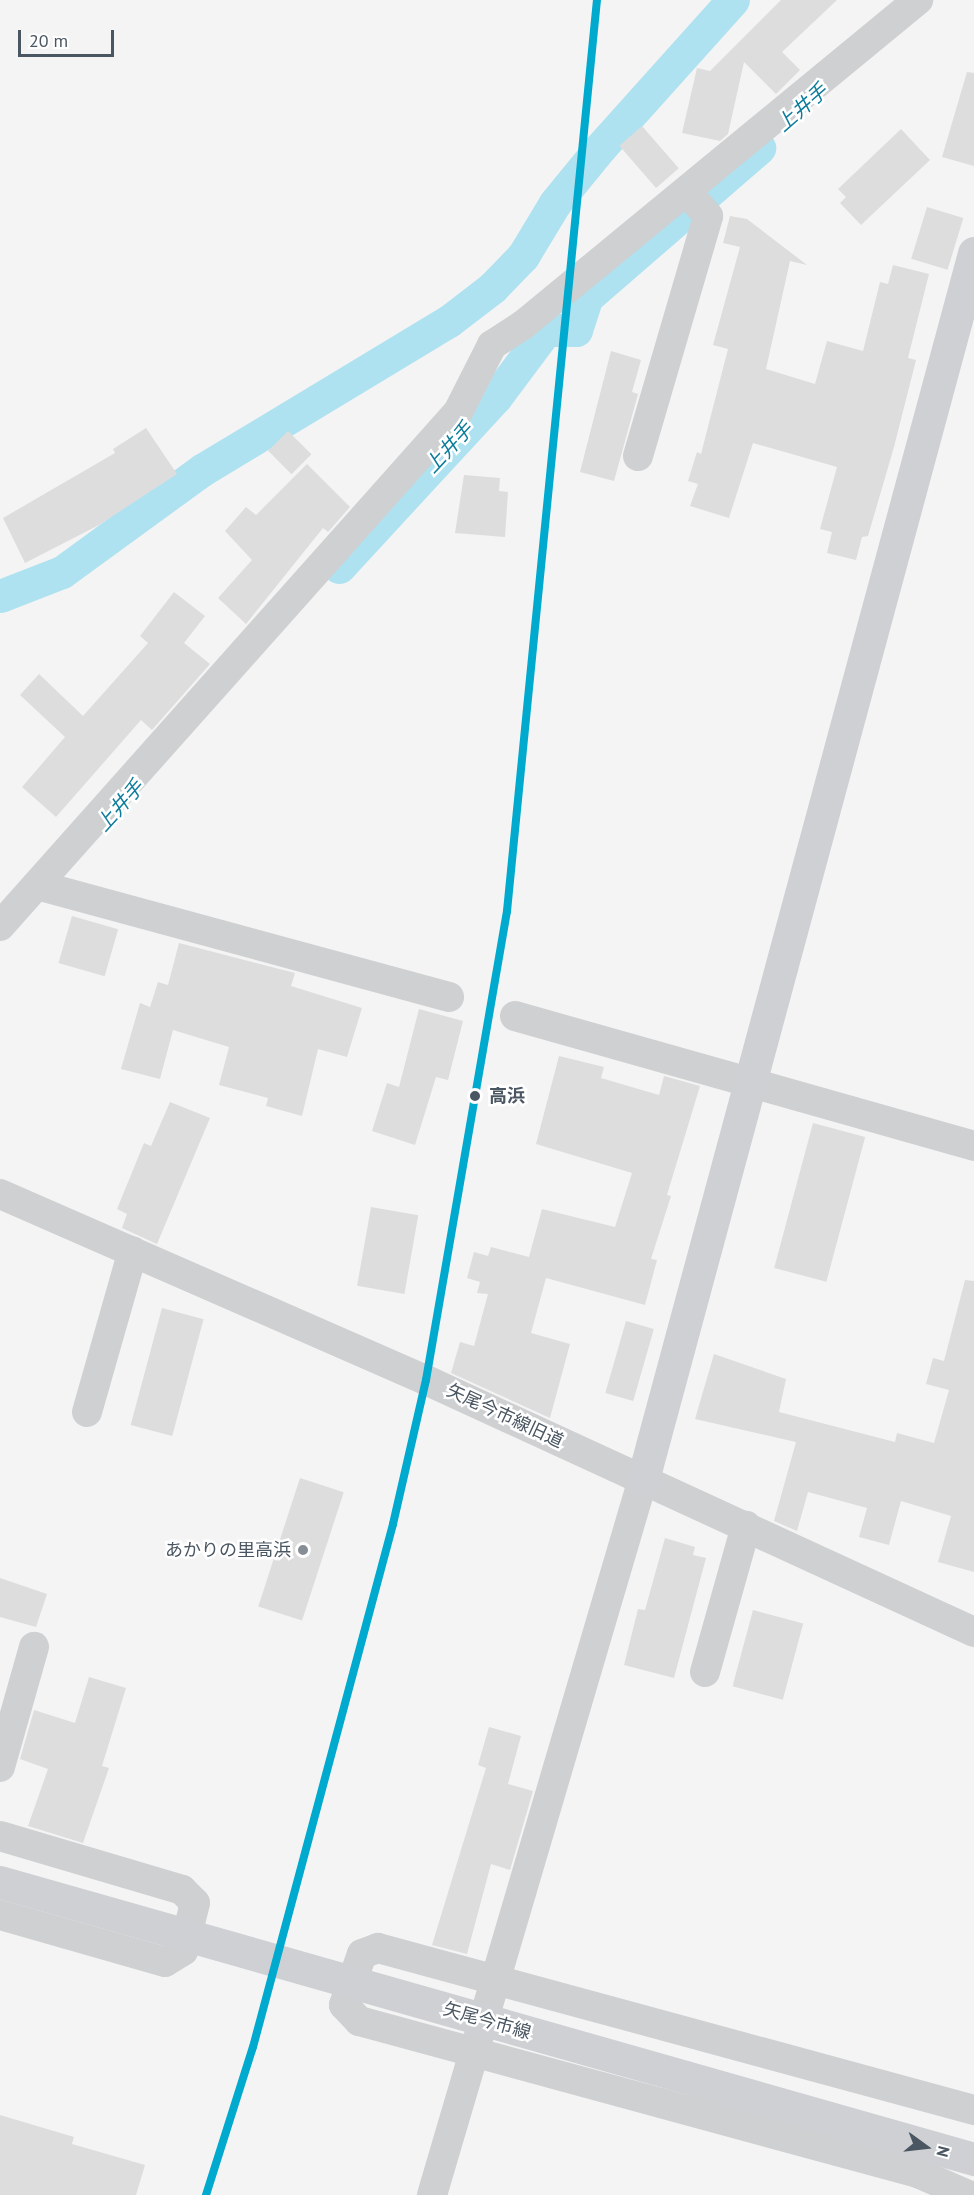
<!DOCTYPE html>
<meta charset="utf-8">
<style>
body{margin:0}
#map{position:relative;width:974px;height:2195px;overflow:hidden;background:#f4f4f4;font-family:"PT Sans","Noto Sans JP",sans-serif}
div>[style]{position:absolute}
.canal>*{height:33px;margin:-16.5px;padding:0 16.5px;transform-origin:16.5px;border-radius:16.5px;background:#aee2f0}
.building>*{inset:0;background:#ddddde;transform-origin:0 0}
.street>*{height:30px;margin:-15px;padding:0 15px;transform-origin:15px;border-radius:15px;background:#ced0d2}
.secondary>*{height:33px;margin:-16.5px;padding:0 16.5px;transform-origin:16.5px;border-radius:16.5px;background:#ced0d4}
.secondary-bridge>*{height:33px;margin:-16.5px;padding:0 16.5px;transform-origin:16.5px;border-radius:16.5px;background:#ced0d4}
.rail-1>*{height:8px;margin:-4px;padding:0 4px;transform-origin:4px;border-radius:4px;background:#00a9ce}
.dots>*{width:16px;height:16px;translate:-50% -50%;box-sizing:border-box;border:3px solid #fff;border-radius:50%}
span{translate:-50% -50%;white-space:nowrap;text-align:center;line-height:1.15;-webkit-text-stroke:5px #fff;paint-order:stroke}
.stop-label{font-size:18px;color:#4a5661;font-weight:700}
.left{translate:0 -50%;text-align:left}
.street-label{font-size:18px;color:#4a5661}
.poi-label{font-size:18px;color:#4a5661}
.right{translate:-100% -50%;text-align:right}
.water-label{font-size:20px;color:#0c7c9b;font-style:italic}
.north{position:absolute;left:896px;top:2117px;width:60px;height:60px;-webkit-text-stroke:4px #fff;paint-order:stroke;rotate:105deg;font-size:16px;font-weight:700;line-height:24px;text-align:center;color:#4a5661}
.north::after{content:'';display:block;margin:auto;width:21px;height:27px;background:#4a5661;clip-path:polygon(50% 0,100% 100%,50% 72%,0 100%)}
.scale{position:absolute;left:18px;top:30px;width:96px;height:27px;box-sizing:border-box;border:3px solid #4a5661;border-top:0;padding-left:8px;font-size:18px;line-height:21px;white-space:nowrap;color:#4a5661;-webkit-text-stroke:4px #fff;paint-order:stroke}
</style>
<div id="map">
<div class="canal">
<i style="left:339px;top:567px;width:231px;rotate:-47.3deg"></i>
<i style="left:496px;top:397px;width:84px;rotate:-53.3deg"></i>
<i style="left:546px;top:330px;width:30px"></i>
<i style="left:576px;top:330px;width:35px;rotate:-72deg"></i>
<i style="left:587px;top:297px;width:228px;rotate:-40.9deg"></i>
<i style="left:0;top:596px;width:66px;rotate:-21.2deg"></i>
<i style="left:62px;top:572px;width:173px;rotate:-36.1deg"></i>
<i style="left:202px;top:470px;width:288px;rotate:-31.1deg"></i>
<i style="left:449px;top:321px;width:54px;rotate:-37.5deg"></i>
<i style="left:492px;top:288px;width:45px;rotate:-45.9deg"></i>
<i style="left:523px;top:256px;width:62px;rotate:-58.9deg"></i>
<i style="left:555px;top:203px;width:71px;rotate:-50.7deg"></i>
<i style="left:600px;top:148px;width:199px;rotate:-48.1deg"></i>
</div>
<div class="building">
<i style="clip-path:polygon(781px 0,837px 0,782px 52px,800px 70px,776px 94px,744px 62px,728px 134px,720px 141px,682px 133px,697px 68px,710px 71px)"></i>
<i style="clip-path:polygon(967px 72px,974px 73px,974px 166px,942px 157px)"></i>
<i style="left:642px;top:126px;width:56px;height:30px;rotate:49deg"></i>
<i style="clip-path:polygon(901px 129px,930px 160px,861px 225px,840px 203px,846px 197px,838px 189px)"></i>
<i style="left:927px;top:207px;width:38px;height:54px;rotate:17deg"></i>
<i style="clip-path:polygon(730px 216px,747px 219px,807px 265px,790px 261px,766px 369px,815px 384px,827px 341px,863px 351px,880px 282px,888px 284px,893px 265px,929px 274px,908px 358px,916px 360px,894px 447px,868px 536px,862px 537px,856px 560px,827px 553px,832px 532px,820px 529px,837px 467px,753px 443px,729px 518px,690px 506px,698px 484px,688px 481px,697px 452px,701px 454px,728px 349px,713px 345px,740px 247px,723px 243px)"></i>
<i style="clip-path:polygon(611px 351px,641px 360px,632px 392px,638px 394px,614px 481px,580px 472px)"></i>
<i style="clip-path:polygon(146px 428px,177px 474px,99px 525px,25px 563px,3px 518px,115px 453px,113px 449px)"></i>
<i style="left:288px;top:431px;width:33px;height:28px;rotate:45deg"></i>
<i style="clip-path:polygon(307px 464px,350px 507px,328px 532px,323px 528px,246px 624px,218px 598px,252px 560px,225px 531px,246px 507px,256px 515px)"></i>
<i style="clip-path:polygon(464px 475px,500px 478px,499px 491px,508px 492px,505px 537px,455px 533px)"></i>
<i style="clip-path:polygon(174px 592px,205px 616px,184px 643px,210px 664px,152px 730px,141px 720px,56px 817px,22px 787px,65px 737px,20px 695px,39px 674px,83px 716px,148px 643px,140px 636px)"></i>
<i style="left:72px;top:916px;width:48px;height:49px;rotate:16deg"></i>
<i style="clip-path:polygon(179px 943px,295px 973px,291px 986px,362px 1008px,347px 1057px,318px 1049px,302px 1116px,266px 1106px,268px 1098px,219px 1085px,229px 1047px,173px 1030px,160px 1079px,121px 1069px,140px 1003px,150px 1007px,158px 982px,168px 985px)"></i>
<i style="clip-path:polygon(419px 1009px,463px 1021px,448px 1080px,436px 1077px,415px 1145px,372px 1131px,387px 1083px,399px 1087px)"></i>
<i style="clip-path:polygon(559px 1056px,604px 1067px,601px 1078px,659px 1095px,664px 1076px,700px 1086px,667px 1195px,671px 1196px,651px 1259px,657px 1260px,645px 1305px,546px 1278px,531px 1333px,570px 1344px,550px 1418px,451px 1373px,460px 1342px,474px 1346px,488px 1294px,477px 1293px,480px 1282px,467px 1278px,474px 1252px,488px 1256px,491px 1247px,529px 1257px,542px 1209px,615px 1227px,632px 1173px,536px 1144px)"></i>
<i style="clip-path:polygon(170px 1102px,210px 1118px,157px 1244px,122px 1228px,127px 1214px,117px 1209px,144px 1143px,151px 1146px)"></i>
<i style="left:813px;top:1123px;width:54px;height:150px;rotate:15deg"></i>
<i style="left:371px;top:1207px;width:48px;height:80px;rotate:10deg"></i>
<i style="clip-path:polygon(965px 1280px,974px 1281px,974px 1572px,938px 1562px,951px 1516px,901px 1501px,889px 1545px,859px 1537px,867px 1508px,808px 1492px,797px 1531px,774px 1521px,796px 1442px,695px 1419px,714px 1354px,786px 1379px,779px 1412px,895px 1442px,897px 1433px,934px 1443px,949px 1390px,926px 1384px,933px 1358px,944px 1361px)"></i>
<i style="left:162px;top:1308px;width:43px;height:121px;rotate:15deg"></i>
<i style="left:626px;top:1321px;width:29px;height:75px;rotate:16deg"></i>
<i style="left:300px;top:1478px;width:46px;height:135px;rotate:18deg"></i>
<i style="clip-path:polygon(665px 1538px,695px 1547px,693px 1555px,706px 1558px,674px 1678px,624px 1665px,638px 1609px,645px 1610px)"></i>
<i style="clip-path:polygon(0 1578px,47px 1594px,36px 1627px,0 1617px)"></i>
<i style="left:753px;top:1610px;width:52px;height:79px;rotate:15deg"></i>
<i style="clip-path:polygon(89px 1677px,126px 1688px,102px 1766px,109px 1768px,83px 1843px,28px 1826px,48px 1769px,20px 1759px,34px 1710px,75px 1723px)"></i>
<i style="clip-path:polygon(489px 1727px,521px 1736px,508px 1784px,533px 1791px,510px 1870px,491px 1864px,467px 1954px,432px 1945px,486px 1768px,478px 1765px)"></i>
<i style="clip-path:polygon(0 2115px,74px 2137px,72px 2144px,145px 2165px,136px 2195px,0 2195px)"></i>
</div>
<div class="street">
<i style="left:638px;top:456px;width:250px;rotate:-73.7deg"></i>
<i style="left:708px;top:216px;width:33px;rotate:-131deg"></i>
<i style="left:37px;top:885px;width:427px;rotate:15.2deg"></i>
<i style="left:0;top:926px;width:688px;rotate:-48.3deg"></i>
<i style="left:458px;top:412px;width:75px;rotate:-63.1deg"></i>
<i style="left:492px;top:345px;width:37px;rotate:-33deg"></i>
<i style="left:523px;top:325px;width:512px;rotate:-39.45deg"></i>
<i style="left:515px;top:1016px;width:477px;rotate:15.8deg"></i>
<i style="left:0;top:1194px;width:465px;rotate:23.6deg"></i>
<i style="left:426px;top:1380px;width:603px;rotate:24.7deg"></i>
<i style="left:87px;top:1412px;width:167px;rotate:-74.1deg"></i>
<i style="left:705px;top:1672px;width:152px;rotate:-74.3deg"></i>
<i style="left:0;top:1767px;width:125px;rotate:-74.2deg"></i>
<i style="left:0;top:1836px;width:190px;rotate:16.5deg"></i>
<i style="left:182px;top:1890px;width:18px;rotate:45deg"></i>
<i style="left:195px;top:1903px;width:49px;rotate:104deg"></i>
<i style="left:183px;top:1951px;width:21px;rotate:149deg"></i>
<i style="left:165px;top:1962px;width:172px;rotate:-164.1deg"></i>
<i style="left:432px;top:2195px;width:746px;rotate:-73.58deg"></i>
<i style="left:968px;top:2195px;width:55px;rotate:-156.3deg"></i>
<i style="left:918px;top:2173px;width:579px;rotate:-164.79deg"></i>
<i style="left:359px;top:2021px;width:22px;rotate:-133deg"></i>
<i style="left:344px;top:2005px;width:54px;rotate:-70.6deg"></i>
<i style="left:362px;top:1954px;width:17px;rotate:-21deg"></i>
<i style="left:378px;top:1948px;width:618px;rotate:15.21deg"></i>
</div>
<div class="secondary">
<i style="left:643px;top:1479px;width:1270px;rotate:-74.89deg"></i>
</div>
<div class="secondary-bridge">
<i style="left:0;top:1882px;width:1013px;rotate:15.88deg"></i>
</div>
<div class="rail-1">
<i style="left:206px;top:2195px;width:155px;rotate:-72.4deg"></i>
<i style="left:253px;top:2047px;width:541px;rotate:-75.01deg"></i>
<i style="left:393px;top:1524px;width:148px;rotate:-77.1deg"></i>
<i style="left:426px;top:1380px;width:476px;rotate:-80.2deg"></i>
<i style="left:507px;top:911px;width:915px;rotate:-84.36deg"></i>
</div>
<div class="dots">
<i style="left:475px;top:1096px;background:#4a5661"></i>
<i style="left:303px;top:1550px;background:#868d94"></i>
</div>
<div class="stop-label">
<span class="left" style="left:489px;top:1096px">高浜</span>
</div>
<div class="street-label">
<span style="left:505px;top:1416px;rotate:25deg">矢尾今市線旧道</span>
<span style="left:487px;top:2021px;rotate:16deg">矢尾今市線</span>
</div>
<div class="poi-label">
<span class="right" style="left:291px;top:1550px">あかりの里高浜</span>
</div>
<div class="water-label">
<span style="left:802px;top:108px;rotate:-41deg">上井手</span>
<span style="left:449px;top:448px;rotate:-47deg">上井手</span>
<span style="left:120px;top:806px;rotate:-48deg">上井手</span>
</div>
<div class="north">N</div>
<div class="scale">20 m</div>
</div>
